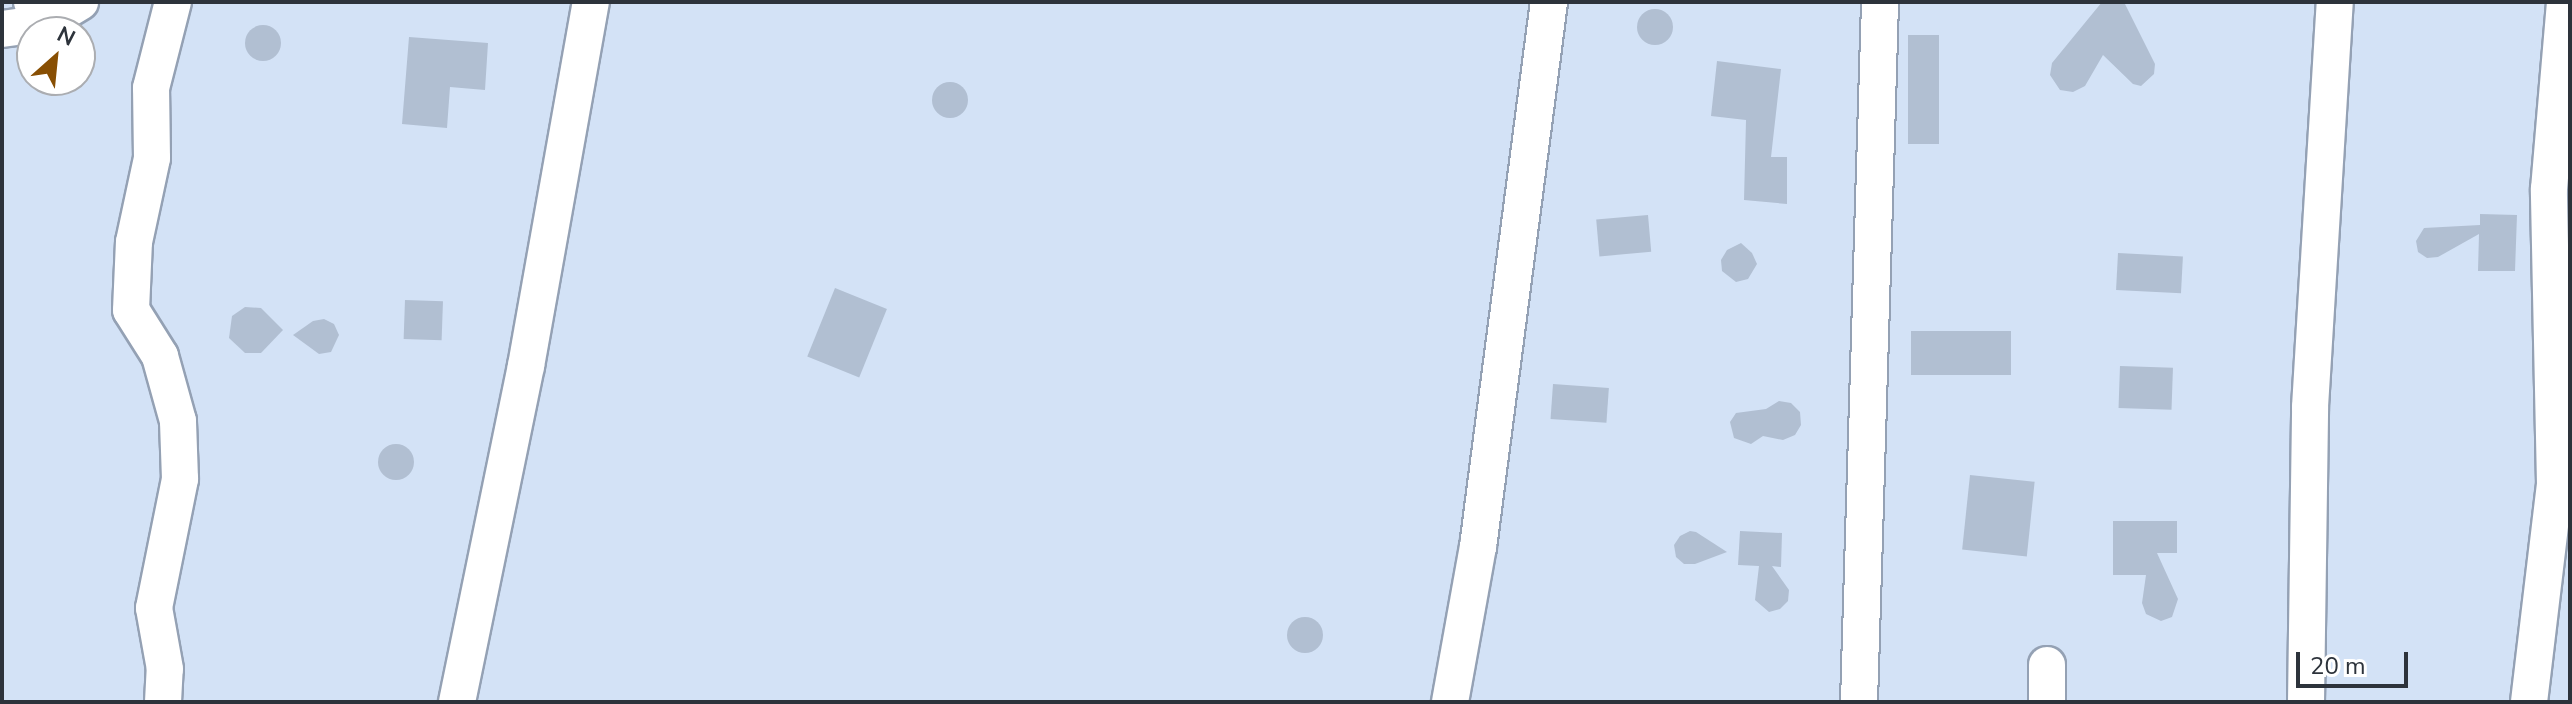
<!DOCTYPE html>
<style>
body{margin:0}
#map{position:relative;width:2572px;height:704px;overflow:hidden;background:#d3e2f6;font-family:"Nunito Sans",sans-serif}
div>[style]{position:absolute}
.building>*{inset:0;background:#b1bfd2;transform-origin:0 0}
.round{border-radius:50%}
.roads{filter:drop-shadow(2px 0 #94a1b4) drop-shadow(-2px 0 #94a1b4) drop-shadow(0 2px #94a1b4) drop-shadow(0 -2px #94a1b4)}
.minor>*{height:36px;margin:-18px;padding:0 18px;transform-origin:18px;border-radius:18px;background:#fff}
span{translate:-50% -50%;white-space:nowrap;text-align:center;line-height:1.15;-webkit-text-stroke:8px #fff;paint-order:stroke}
.frame{position:absolute;inset:0;border:4px solid #2d333b;pointer-events:none}
.north{position:absolute;left:16px;top:16px;width:80px;height:80px;box-sizing:border-box;background:#fff;border:2px solid #abadb1;border-radius:50%;rotate:27deg;font-size:22px;font-weight:700;line-height:32px;text-align:center;color:#2d333b}
.north::after{content:'';display:block;margin:auto;width:28px;height:36px;background:#884f03;clip-path:polygon(50% 0,100% 100%,50% 72%,0 100%)}
.scale{position:absolute;left:2296px;top:652px;width:112px;height:36px;box-sizing:border-box;border:4px solid #2d333b;border-top:0;padding-left:10px;font-size:24px;line-height:28px;white-space:nowrap;color:#2d333b;-webkit-text-stroke:6px #fff;paint-order:stroke}
</style>
<div id="map">
<div class="building">
<i style="clip-path:polygon(2102px 2px,2124px 2px,2155px 64px,2154px 74px,2141px 86px,2133px 84px,2103px 55px,2085px 86px,2073px 92px,2060px 90px,2050px 75px,2052px 63px)"></i>
<i class="round" style="left:1637px;top:9px;width:36px;height:36px"></i>
<i class="round" style="left:245px;top:25px;width:36px;height:36px"></i>
<i style="left:1908px;top:35px;width:31px;height:109px"></i>
<i style="clip-path:polygon(409px 37px,488px 43px,485px 90px,450px 87px,447px 128px,402px 124px)"></i>
<i style="clip-path:polygon(1717px 61px,1781px 69px,1771px 157px,1787px 157px,1787px 204px,1744px 200px,1746px 120px,1711px 116px)"></i>
<i class="round" style="left:932px;top:82px;width:36px;height:36px"></i>
<i style="clip-path:polygon(2480px 214px,2517px 215px,2515px 271px,2478px 271px,2479px 234px,2438px 257px,2427px 258px,2418px 252px,2416px 241px,2424px 228px,2480px 225px)"></i>
<i style="left:1648px;top:215px;width:37px;height:52px;rotate:85deg"></i>
<i style="clip-path:polygon(1741px 243px,1752px 253px,1757px 264px,1748px 279px,1736px 282px,1722px 271px,1721px 260px,1727px 250px)"></i>
<i style="left:2118px;top:253px;width:65px;height:37px;rotate:3deg"></i>
<i style="left:835px;top:288px;width:56px;height:74px;rotate:22deg"></i>
<i style="left:405px;top:300px;width:38px;height:39px;rotate:2deg"></i>
<i style="clip-path:polygon(245px 307px,261px 308px,283px 330px,261px 353px,245px 353px,229px 338px,232px 316px)"></i>
<i style="clip-path:polygon(324px 319px,334px 324px,339px 335px,331px 352px,319px 354px,293px 335px,313px 321px)"></i>
<i style="left:1911px;top:331px;width:100px;height:44px"></i>
<i style="left:2120px;top:366px;width:53px;height:42px;rotate:2deg"></i>
<i style="left:1553px;top:384px;width:56px;height:35px;rotate:4deg"></i>
<i style="clip-path:polygon(1779px 401px,1791px 403px,1800px 412px,1801px 425px,1795px 435px,1783px 440px,1763px 436px,1751px 444px,1734px 438px,1730px 422px,1736px 413px,1766px 409px)"></i>
<i class="round" style="left:378px;top:444px;width:36px;height:36px"></i>
<i style="left:1970px;top:475px;width:65px;height:75px;rotate:6deg"></i>
<i style="clip-path:polygon(2113px 521px,2177px 521px,2177px 553px,2157px 553px,2178px 599px,2172px 617px,2161px 621px,2146px 614px,2142px 603px,2146px 575px,2113px 575px)"></i>
<i style="clip-path:polygon(1690px 531px,1696px 532px,1727px 552px,1695px 564px,1684px 564px,1676px 557px,1674px 545px,1680px 536px)"></i>
<i style="clip-path:polygon(1740px 531px,1782px 533px,1781px 567px,1772px 566px,1789px 590px,1788px 601px,1780px 609px,1769px 612px,1755px 600px,1759px 566px,1738px 565px)"></i>
<i class="round" style="left:1287px;top:617px;width:36px;height:36px"></i>
</div>
<div class="roads">
<div class="minor">
<i style="left:32px;top:2px;width:25px;rotate:58deg"></i>
<i style="left:45px;top:23px;width:41px;rotate:-31deg"></i>
<i style="left:2px;top:29px;width:43px;rotate:-7.9deg"></i>
<i style="left:163px;top:702px;width:33px;rotate:-87deg"></i>
<i style="left:165px;top:669px;width:62px;rotate:-100.2deg"></i>
<i style="left:154px;top:608px;width:132px;rotate:-78.6deg"></i>
<i style="left:180px;top:479px;width:58px;rotate:-92deg"></i>
<i style="left:178px;top:421px;width:67px;rotate:-105.5deg"></i>
<i style="left:160px;top:356px;width:54px;rotate:-122.2deg"></i>
<i style="left:131px;top:310px;width:68px;rotate:-87.5deg"></i>
<i style="left:134px;top:242px;width:86px;rotate:-77.9deg"></i>
<i style="left:152px;top:158px;width:70px;rotate:-90.8deg"></i>
<i style="left:151px;top:88px;width:89px;rotate:-75.7deg"></i>
<i style="left:457px;top:702px;width:343px;rotate:-78.4deg"></i>
<i style="left:526px;top:366px;width:370px;rotate:-79.9deg"></i>
<i style="left:1450px;top:702px;width:158px;rotate:-79.8deg"></i>
<i style="left:1478px;top:547px;width:550px;rotate:-82.58deg"></i>
<i style="left:1859px;top:702px;width:700px;rotate:-88.28deg"></i>
<i style="left:2047px;top:702px;width:37px;rotate:-90deg"></i>
<i style="left:2306px;top:702px;width:295px;rotate:-89.2deg"></i>
<i style="left:2310px;top:407px;width:406px;rotate:-86.5deg"></i>
<i style="left:2529px;top:702px;width:220px;rotate:-83.2deg"></i>
<i style="left:2555px;top:484px;width:295px;rotate:-91.2deg"></i>
<i style="left:2549px;top:189px;width:188px;rotate:-85.1deg"></i>
</div>
</div>
<div class="frame"></div>
<div class="north">N</div>
<div class="scale">20 m</div>
</div>
